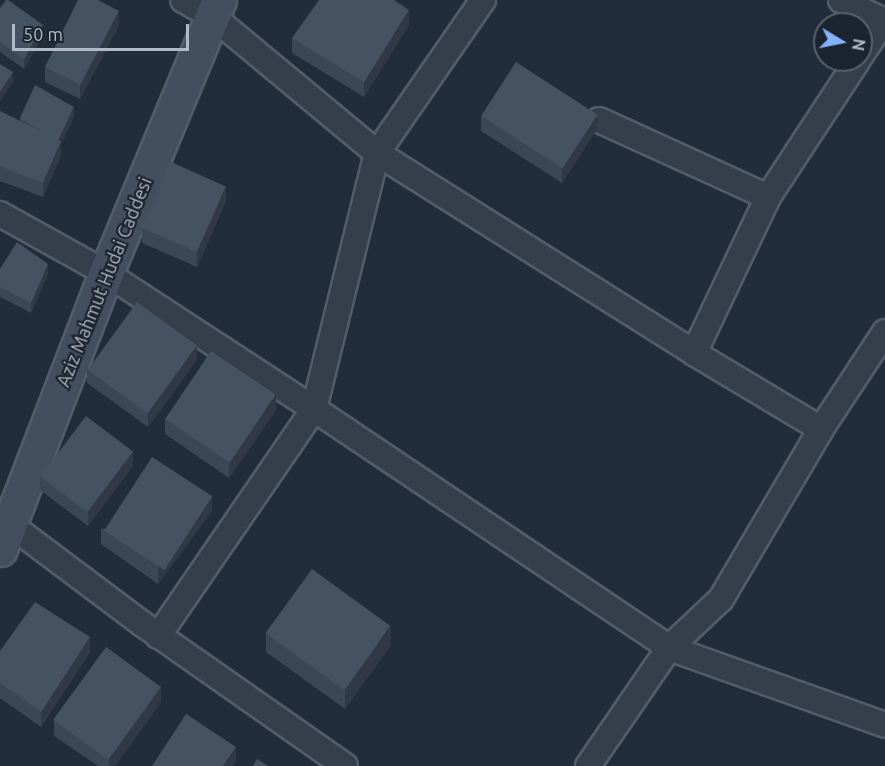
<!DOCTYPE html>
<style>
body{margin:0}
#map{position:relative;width:885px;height:766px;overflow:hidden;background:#212d3b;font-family:Ubuntu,sans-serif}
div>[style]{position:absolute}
.roads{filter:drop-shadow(2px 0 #535c69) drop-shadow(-2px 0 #535c69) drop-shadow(0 2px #535c69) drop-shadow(0 -2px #535c69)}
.street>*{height:24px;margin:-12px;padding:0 12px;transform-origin:12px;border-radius:12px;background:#353f4b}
.secondary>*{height:33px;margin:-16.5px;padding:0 16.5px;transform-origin:16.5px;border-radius:16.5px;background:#434e5e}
.wall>*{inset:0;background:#3a4754}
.shaded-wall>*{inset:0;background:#303945}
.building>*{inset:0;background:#445262;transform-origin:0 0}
span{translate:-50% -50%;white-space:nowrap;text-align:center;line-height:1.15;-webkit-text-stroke:4.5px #1b242f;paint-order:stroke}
.street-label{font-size:18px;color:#b0b9c7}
.north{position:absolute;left:813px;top:12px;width:60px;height:60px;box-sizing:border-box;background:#1b242f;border:2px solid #57606c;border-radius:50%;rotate:100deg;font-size:16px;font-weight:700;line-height:24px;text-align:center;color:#b0b9c7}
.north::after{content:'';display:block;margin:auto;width:21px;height:27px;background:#83b3f9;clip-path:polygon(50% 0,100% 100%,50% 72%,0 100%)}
.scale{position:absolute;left:12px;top:24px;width:177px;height:27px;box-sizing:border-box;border:3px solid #b0b9c7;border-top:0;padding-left:8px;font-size:18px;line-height:21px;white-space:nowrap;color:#b0b9c7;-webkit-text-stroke:4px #1b242f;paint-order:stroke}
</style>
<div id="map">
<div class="roads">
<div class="street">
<i style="left:183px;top:0;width:33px;rotate:29deg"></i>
<i style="left:212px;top:16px;width:214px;rotate:39.7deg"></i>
<i style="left:377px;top:153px;width:375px;rotate:32.2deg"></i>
<i style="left:694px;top:353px;width:148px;rotate:30.9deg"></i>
<i style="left:841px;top:0;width:48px;rotate:26deg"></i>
<i style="left:861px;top:55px;width:43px;rotate:-56.3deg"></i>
<i style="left:599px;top:120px;width:186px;rotate:24.5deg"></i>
<i style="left:0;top:214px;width:121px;rotate:29.1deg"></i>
<i style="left:106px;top:273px;width:249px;rotate:33.2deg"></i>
<i style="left:314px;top:409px;width:428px;rotate:33.9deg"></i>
<i style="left:669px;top:648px;width:229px;rotate:19.6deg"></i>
<i style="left:694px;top:353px;width:173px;rotate:-64.6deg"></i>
<i style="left:768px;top:197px;width:164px;rotate:-56.7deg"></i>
<i style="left:0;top:517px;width:176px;rotate:36.9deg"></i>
<i style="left:141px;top:623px;width:249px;rotate:35deg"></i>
<i style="left:158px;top:636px;width:275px;rotate:-55.5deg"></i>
<i style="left:314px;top:409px;width:264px;rotate:-76.2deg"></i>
<i style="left:377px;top:153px;width:186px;rotate:-55.3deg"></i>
<i style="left:588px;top:766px;width:143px;rotate:-55.5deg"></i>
<i style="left:669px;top:648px;width:71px;rotate:-43.3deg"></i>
<i style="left:721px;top:599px;width:197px;rotate:-59.5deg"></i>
<i style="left:821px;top:429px;width:116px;rotate:-56.6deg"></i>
</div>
<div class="secondary">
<i style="left:0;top:549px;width:296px;rotate:-69deg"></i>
<i style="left:106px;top:273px;width:295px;rotate:-67.5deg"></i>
</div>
</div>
<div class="wall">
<i style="clip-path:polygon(0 8px,43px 35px,24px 69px,0 52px)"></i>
<i style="clip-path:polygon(119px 25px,80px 99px,45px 82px,45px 67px)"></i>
<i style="clip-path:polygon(409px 25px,364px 97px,292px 53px,292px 38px)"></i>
<i style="clip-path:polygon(0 111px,20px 121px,20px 118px,74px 117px,61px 144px,61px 156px,43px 197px,0 181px)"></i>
<i style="clip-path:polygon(481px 116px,597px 129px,562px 183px,481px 131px)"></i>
<i style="clip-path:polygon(226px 201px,197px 267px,142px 243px,142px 228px)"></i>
<i style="clip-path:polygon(0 269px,48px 274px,31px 313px,0 297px)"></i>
<i style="clip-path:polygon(197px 360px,148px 427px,87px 383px,87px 369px)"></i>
<i style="clip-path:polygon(276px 410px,229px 478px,165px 434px,165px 419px)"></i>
<i style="clip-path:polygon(133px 466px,88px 526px,40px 490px,40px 476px)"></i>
<i style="clip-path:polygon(212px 511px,158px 584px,101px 544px,101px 529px)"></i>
<i style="clip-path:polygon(266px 633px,391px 645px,345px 709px,266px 652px)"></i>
<i style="clip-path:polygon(0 651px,90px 652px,41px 727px,0 698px)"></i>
<i style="clip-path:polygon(161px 702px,115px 766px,98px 766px,54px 736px,54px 721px)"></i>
</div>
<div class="shaded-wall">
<i style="clip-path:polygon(409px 10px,409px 25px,364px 97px,364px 82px)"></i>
<i style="clip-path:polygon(119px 11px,119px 25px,80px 99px,80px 85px)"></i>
<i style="clip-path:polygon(43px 25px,43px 35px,24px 69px,24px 59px)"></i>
<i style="clip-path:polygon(13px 72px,13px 82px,0 102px,0 92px)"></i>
<i style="clip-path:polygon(74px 107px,74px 117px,61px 144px,61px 156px,43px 197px,43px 183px,58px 141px)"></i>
<i style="clip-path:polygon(597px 115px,597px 129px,562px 183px,562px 168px)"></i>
<i style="clip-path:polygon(226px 186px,226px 201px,197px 267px,197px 252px)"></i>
<i style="clip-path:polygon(48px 264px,48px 274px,31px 313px,31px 303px)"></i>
<i style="clip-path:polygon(197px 345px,197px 360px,148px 427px,148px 412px)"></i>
<i style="clip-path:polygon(276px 395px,276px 410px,229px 478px,229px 463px)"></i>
<i style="clip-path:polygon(133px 451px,133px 466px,88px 526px,88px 511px)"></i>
<i style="clip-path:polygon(212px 496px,212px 511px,158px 584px,158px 569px)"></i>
<i style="clip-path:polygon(391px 626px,391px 645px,345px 709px,345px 690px)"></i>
<i style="clip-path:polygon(90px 637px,90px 652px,41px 727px,41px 712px)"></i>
<i style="clip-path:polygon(161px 687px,161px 702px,115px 766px,109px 766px,109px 759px)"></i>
<i style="clip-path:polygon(236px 747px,236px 761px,233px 766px,223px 766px)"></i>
</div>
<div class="building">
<i style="clip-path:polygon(6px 0,8px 0,43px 25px,24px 59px,0 42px,0 8px)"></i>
<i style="clip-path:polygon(78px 0,98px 0,119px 11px,80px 85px,45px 67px)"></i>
<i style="clip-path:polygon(319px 0,394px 0,409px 10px,364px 82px,292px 38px)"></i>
<i style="left:516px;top:62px;width:97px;height:64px;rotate:33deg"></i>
<i style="clip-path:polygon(0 64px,13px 72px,0 92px)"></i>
<i style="clip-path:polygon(35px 85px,74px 107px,58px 140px,44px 133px,20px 118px)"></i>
<i style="clip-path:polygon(0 111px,61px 141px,43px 183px,0 166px)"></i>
<i style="left:171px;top:162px;width:60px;height:72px;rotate:24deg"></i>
<i style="clip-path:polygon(17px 242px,48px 264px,31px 303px,0 287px,0 269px)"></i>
<i style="left:137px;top:302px;width:74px;height:84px;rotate:36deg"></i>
<i style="left:211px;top:351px;width:78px;height:82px;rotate:34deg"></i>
<i style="left:86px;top:416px;width:59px;height:76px;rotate:37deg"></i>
<i style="left:152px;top:457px;width:72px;height:88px;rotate:33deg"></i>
<i style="left:312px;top:569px;width:97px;height:79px;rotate:36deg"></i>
<i style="clip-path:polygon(35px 602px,90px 637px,41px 712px,0 683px,0 651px)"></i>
<i style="left:106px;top:647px;width:68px;height:90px;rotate:36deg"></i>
<i style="clip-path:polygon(186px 714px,236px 747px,223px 766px,152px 766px)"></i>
<i style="clip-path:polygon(257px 759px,268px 766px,253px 766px)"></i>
</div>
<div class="street-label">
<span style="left:104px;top:282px;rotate:-68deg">Aziz Mahmut Hudai Caddesi</span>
</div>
<div class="north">N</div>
<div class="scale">50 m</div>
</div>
